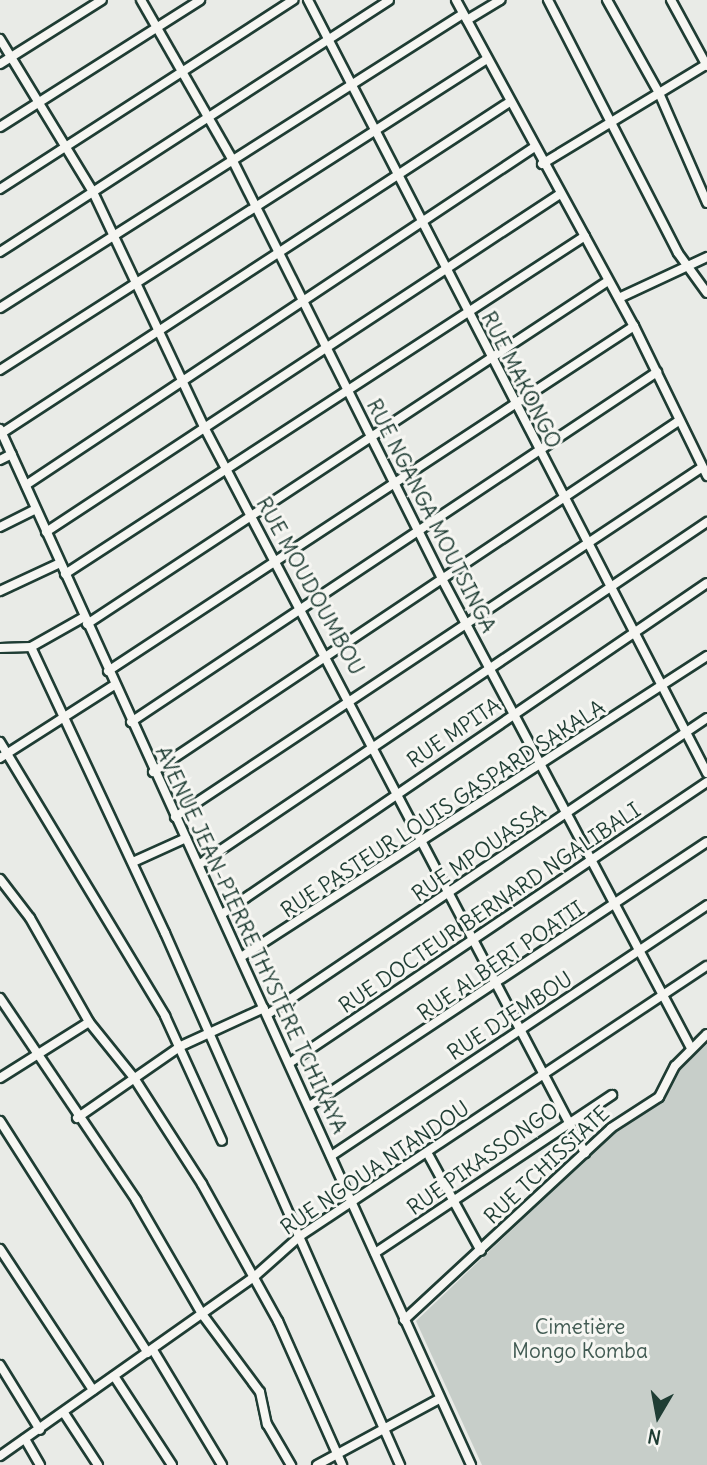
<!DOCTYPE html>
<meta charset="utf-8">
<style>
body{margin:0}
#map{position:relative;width:707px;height:1465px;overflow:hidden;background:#e9ebe7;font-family:Delius,sans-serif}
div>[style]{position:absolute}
.green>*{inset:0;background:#c7cec9}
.roads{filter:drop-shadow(2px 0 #1f3d34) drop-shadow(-2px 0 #1f3d34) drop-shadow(0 2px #1f3d34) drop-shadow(0 -2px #1f3d34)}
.minor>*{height:8px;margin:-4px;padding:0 4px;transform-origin:4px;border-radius:4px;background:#f6f6f2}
span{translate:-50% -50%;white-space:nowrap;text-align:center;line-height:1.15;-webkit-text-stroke:6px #f6f6f2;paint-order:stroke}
.street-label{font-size:21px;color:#1f3d34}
.park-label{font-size:21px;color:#415a52}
.north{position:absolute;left:623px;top:1381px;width:70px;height:70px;-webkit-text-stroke:5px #f6f6f2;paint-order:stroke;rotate:190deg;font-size:19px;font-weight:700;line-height:28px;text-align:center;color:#1f3d34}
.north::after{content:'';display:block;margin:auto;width:24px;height:32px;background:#1f3d34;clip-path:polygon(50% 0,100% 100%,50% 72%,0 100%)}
</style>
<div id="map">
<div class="green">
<i style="clip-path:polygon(707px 1044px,707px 1465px,482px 1465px,416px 1321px)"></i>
</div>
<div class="roads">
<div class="minor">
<i style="left:141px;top:0;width:183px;rotate:60.2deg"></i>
<i style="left:232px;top:159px;width:467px;rotate:63.4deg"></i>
<i style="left:441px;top:577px;width:533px;rotate:62.04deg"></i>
<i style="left:308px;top:0;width:870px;rotate:62.7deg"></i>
<i style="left:456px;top:0;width:371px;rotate:61.4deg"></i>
<i style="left:634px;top:326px;width:167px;rotate:64deg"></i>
<i style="left:548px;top:0;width:284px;rotate:62.8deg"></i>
<i style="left:678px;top:253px;width:49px;rotate:54.1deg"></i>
<i style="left:607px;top:0;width:107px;rotate:60.8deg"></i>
<i style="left:659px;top:93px;width:120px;rotate:66.4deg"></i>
<i style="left:671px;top:0;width:75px;rotate:61.4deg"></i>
<i style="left:467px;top:20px;width:39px;rotate:-31deg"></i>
<i style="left:0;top:39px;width:179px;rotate:58.7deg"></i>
<i style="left:93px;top:192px;width:260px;rotate:64.7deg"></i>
<i style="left:204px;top:427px;width:820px;rotate:62.31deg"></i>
<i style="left:0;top:64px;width:120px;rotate:-32.1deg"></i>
<i style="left:0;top:127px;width:237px;rotate:-32.4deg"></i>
<i style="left:542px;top:164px;width:193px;rotate:-31.2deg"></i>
<i style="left:0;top:189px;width:349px;rotate:-32.8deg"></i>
<i style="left:0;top:252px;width:463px;rotate:-32.9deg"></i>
<i style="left:619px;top:298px;width:97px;rotate:-25deg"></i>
<i style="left:0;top:308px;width:548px;rotate:-32.42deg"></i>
<i style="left:0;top:370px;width:578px;rotate:-32.56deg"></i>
<i style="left:0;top:429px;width:1138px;rotate:65.55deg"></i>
<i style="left:2px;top:433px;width:604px;rotate:-33.11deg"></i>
<i style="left:0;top:460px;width:13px;rotate:-27deg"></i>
<i style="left:26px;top:485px;width:609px;rotate:-33.61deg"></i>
<i style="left:0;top:527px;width:40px;rotate:-26.6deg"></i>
<i style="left:46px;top:532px;width:615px;rotate:-33.33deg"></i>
<i style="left:65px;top:574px;width:620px;rotate:-33.02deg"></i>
<i style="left:0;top:591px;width:66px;rotate:-25deg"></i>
<i style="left:87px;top:624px;width:624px;rotate:-33.36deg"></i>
<i style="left:31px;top:647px;width:316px;rotate:64.9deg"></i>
<i style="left:165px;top:933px;width:582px;rotate:66.17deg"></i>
<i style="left:0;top:648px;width:31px;rotate:-2deg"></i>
<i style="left:31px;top:647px;width:61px;rotate:-29.5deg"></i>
<i style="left:108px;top:671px;width:629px;rotate:-33.26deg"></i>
<i style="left:131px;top:722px;width:632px;rotate:-33.64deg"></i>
<i style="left:0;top:742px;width:320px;rotate:58.9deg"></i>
<i style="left:165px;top:1016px;width:137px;rotate:65.5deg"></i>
<i style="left:0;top:758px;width:135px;rotate:-32.6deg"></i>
<i style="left:153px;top:772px;width:630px;rotate:-33.74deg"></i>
<i style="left:175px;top:817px;width:631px;rotate:-33.56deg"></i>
<i style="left:133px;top:862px;width:58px;rotate:-24.4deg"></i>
<i style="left:200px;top:864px;width:612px;rotate:-34deg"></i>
<i style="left:0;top:879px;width:49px;rotate:52.4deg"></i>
<i style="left:30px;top:918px;width:120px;rotate:60.4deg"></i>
<i style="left:89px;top:1022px;width:72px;rotate:51.2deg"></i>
<i style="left:134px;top:1078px;width:126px;rotate:57.3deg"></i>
<i style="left:202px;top:1184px;width:157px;rotate:61deg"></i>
<i style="left:278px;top:1321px;width:158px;rotate:66deg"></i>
<i style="left:222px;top:914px;width:587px;rotate:-34.31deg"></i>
<i style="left:241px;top:957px;width:555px;rotate:-32.86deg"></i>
<i style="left:0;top:998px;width:244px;rotate:56deg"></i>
<i style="left:136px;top:1200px;width:132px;rotate:59.9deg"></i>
<i style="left:202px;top:1314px;width:97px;rotate:53.4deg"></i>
<i style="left:260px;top:1392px;width:33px;rotate:78deg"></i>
<i style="left:267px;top:1424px;width:48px;rotate:59.7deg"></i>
<i style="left:268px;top:1014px;width:529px;rotate:-33.99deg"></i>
<i style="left:291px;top:1062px;width:501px;rotate:-33.94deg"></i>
<i style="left:0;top:1078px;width:105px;rotate:-32.2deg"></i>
<i style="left:311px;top:1105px;width:475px;rotate:-33.6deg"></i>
<i style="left:77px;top:1118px;width:126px;rotate:-34.7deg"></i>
<i style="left:181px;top:1046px;width:91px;rotate:-24.6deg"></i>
<i style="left:0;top:1121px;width:275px;rotate:57.5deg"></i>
<i style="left:331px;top:1156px;width:452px;rotate:-33.7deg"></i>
<i style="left:429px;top:1156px;width:108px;rotate:61.3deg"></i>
<i style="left:0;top:1249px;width:169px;rotate:56.6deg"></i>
<i style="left:375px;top:1253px;width:285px;rotate:-33.7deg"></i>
<i style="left:404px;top:1320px;width:282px;rotate:-42.8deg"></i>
<i style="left:611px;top:1128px;width:57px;rotate:-32.9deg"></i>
<i style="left:659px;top:1097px;width:35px;rotate:-63deg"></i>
<i style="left:675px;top:1066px;width:45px;rotate:-45deg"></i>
<i style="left:153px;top:1350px;width:134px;rotate:59deg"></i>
<i style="left:0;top:1365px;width:76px;rotate:58.4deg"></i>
<i style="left:114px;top:1376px;width:106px;rotate:56.9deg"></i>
<i style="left:64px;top:1413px;width:62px;rotate:56.8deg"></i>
<i style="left:25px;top:1439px;width:30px;rotate:60deg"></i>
<i style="left:0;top:1456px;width:312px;rotate:-35.2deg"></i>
<i style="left:255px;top:1276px;width:60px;rotate:-41.6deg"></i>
<i style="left:300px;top:1236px;width:488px;rotate:-33.6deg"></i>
<i style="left:317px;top:1465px;width:139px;rotate:-28.4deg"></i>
</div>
</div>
<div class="street-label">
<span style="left:521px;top:380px;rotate:63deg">RUE MAKONGO</span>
<span style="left:431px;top:516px;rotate:63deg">RUE NGANGA MOUTSINGA</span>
<span style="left:310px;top:586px;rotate:61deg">RUE MOUDOUMBOU</span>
<span style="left:454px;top:733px;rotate:-34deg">RUE MPITA</span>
<span style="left:443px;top:809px;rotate:-33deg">RUE PASTEUR LOUIS GASPARD SAKALA</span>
<span style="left:479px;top:853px;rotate:-34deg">RUE MPOUASSA</span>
<span style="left:490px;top:908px;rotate:-34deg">RUE DOCTEUR BERNARD NGALIBALI</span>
<span style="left:251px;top:940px;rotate:65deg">AVENUE JEAN-PIERRE THYSTÈRE TCHIKAYA</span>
<span style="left:501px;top:961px;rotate:-34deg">RUE ALBERT POATII</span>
<span style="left:510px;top:1016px;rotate:-33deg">RUE DJEMBOU</span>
<span style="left:483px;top:1159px;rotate:-35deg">RUE PIKASSONGO</span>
<span style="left:547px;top:1165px;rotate:-43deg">RUE TCHISSIATE</span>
<span style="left:375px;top:1168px;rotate:-34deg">RUE NGOUA NTANDOU</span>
</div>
<div class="park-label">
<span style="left:580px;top:1339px">Cimetière<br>Mongo Komba</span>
</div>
<div class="north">N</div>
</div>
